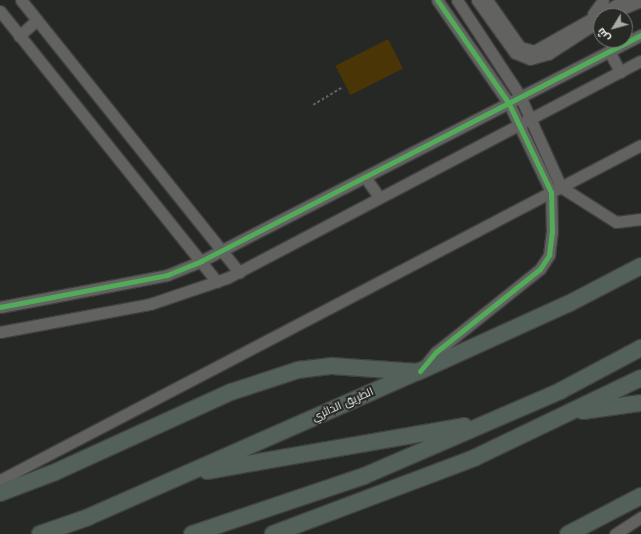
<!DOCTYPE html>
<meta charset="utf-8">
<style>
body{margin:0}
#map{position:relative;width:641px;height:534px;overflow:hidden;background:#262825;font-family:"Work Sans",Cairo,sans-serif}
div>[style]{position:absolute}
.green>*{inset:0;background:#493505;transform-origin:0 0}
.path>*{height:1.5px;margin-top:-0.75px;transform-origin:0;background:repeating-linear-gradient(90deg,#5f605f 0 3px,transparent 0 5px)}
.roads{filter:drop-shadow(1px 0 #414240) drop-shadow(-1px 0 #414240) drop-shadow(0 1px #414240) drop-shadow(0 -1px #414240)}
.minor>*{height:11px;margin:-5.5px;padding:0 5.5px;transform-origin:5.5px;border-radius:5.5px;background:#626360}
.highway>*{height:16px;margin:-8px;padding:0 8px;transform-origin:8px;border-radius:8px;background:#54615b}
.cycleway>*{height:5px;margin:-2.5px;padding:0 2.5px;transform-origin:2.5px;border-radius:2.5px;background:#51ab58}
span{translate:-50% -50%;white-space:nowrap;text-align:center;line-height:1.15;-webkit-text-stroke:4px #262924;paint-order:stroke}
.street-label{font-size:11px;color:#f0f2ef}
.north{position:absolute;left:593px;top:8px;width:40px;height:40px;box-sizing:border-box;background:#262924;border:1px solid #777975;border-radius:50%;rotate:233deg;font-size:11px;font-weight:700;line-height:16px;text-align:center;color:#f0f2ef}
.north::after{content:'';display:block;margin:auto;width:14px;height:18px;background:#a9aba8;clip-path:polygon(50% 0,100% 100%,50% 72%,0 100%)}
</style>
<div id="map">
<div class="green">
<i style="left:388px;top:39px;width:33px;height:59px;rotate:63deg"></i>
</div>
<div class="path">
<i style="left:313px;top:105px;width:33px;rotate:-31deg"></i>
</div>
<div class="roads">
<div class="minor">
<i style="left:21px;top:0;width:349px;rotate:51.3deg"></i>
<i style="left:457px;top:0;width:115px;rotate:56.7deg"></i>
<i style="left:520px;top:96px;width:100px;rotate:65.7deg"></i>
<i style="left:561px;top:187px;width:65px;rotate:32.5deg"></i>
<i style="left:616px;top:222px;width:25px;rotate:-7deg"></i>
<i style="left:477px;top:0;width:65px;rotate:54.4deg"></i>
<i style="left:515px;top:53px;width:16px;rotate:22deg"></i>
<i style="left:530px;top:59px;width:19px;rotate:-16deg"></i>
<i style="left:548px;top:54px;width:63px;rotate:-32.7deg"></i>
<i style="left:487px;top:0;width:57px;rotate:54.9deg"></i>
<i style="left:520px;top:47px;width:15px;rotate:16deg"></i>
<i style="left:534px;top:51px;width:104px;rotate:-29.3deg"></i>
<i style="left:0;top:11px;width:347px;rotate:51.3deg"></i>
<i style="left:617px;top:11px;width:26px;rotate:-23deg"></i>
<i style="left:593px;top:14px;width:17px;rotate:-54deg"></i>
<i style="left:19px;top:36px;width:24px;rotate:-42deg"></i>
<i style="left:609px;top:51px;width:24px;rotate:62deg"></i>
<i style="left:365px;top:177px;width:24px;rotate:55deg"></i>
<i style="left:0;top:307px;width:170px;rotate:-10.8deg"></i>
<i style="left:167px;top:275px;width:37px;rotate:-22deg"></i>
<i style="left:201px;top:261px;width:495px;rotate:-27.2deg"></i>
<i style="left:0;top:332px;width:153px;rotate:-10.6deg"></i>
<i style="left:150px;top:304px;width:81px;rotate:-18.7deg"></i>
<i style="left:227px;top:278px;width:467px;rotate:-27.7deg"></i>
<i style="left:422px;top:369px;width:22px;rotate:-51deg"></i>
<i style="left:436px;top:352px;width:133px;rotate:-38.6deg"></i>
<i style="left:540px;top:269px;width:17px;rotate:-57deg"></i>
<i style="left:549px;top:255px;width:23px;rotate:-83deg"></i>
<i style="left:552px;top:232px;width:40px;rotate:-91.4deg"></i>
<i style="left:551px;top:192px;width:100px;rotate:-115.5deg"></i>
<i style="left:508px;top:102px;width:124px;rotate:-124.8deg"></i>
<i style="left:0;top:480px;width:723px;rotate:-27.59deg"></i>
<i style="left:615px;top:534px;width:31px;rotate:-33deg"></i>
</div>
<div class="highway">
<i style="left:583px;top:411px;width:59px;rotate:-7.9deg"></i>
<i style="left:207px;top:471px;width:261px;rotate:-9.9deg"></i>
<i style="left:0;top:493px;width:57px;rotate:-20.7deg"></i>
<i style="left:53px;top:473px;width:196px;rotate:-24.5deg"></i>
<i style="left:231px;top:392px;width:71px;rotate:-18.2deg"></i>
<i style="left:298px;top:370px;width:34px;rotate:-7deg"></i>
<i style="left:332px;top:366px;width:86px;rotate:4deg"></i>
<i style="left:40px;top:534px;width:49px;rotate:-19.2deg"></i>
<i style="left:86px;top:518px;width:365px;rotate:-23.8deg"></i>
<i style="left:420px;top:371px;width:162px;rotate:-24.4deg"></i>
<i style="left:568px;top:304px;width:82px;rotate:-27.5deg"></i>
<i style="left:192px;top:534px;width:182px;rotate:-18.6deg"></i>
<i style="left:364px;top:476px;width:214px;rotate:-23.4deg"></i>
<i style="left:560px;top:391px;width:92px;rotate:-28deg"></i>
<i style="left:273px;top:534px;width:215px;rotate:-20.7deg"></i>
<i style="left:474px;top:458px;width:185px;rotate:-25.6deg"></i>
<i style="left:568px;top:534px;width:82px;rotate:-27.5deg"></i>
</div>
</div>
<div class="cycleway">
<i style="left:0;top:307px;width:170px;rotate:-10.8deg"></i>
<i style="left:167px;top:275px;width:37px;rotate:-22deg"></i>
<i style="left:201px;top:261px;width:495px;rotate:-27.2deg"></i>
<i style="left:420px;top:371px;width:25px;rotate:-50deg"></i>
<i style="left:436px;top:352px;width:133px;rotate:-38.6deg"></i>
<i style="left:540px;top:269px;width:17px;rotate:-57deg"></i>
<i style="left:549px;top:255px;width:23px;rotate:-83deg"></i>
<i style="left:552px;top:232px;width:40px;rotate:-91.4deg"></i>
<i style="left:551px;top:192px;width:100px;rotate:-115.5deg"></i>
<i style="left:508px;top:102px;width:124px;rotate:-124.8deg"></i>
</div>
<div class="street-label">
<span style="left:343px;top:405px;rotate:-24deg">الطريق الدائري</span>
</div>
<div class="north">ش</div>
</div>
